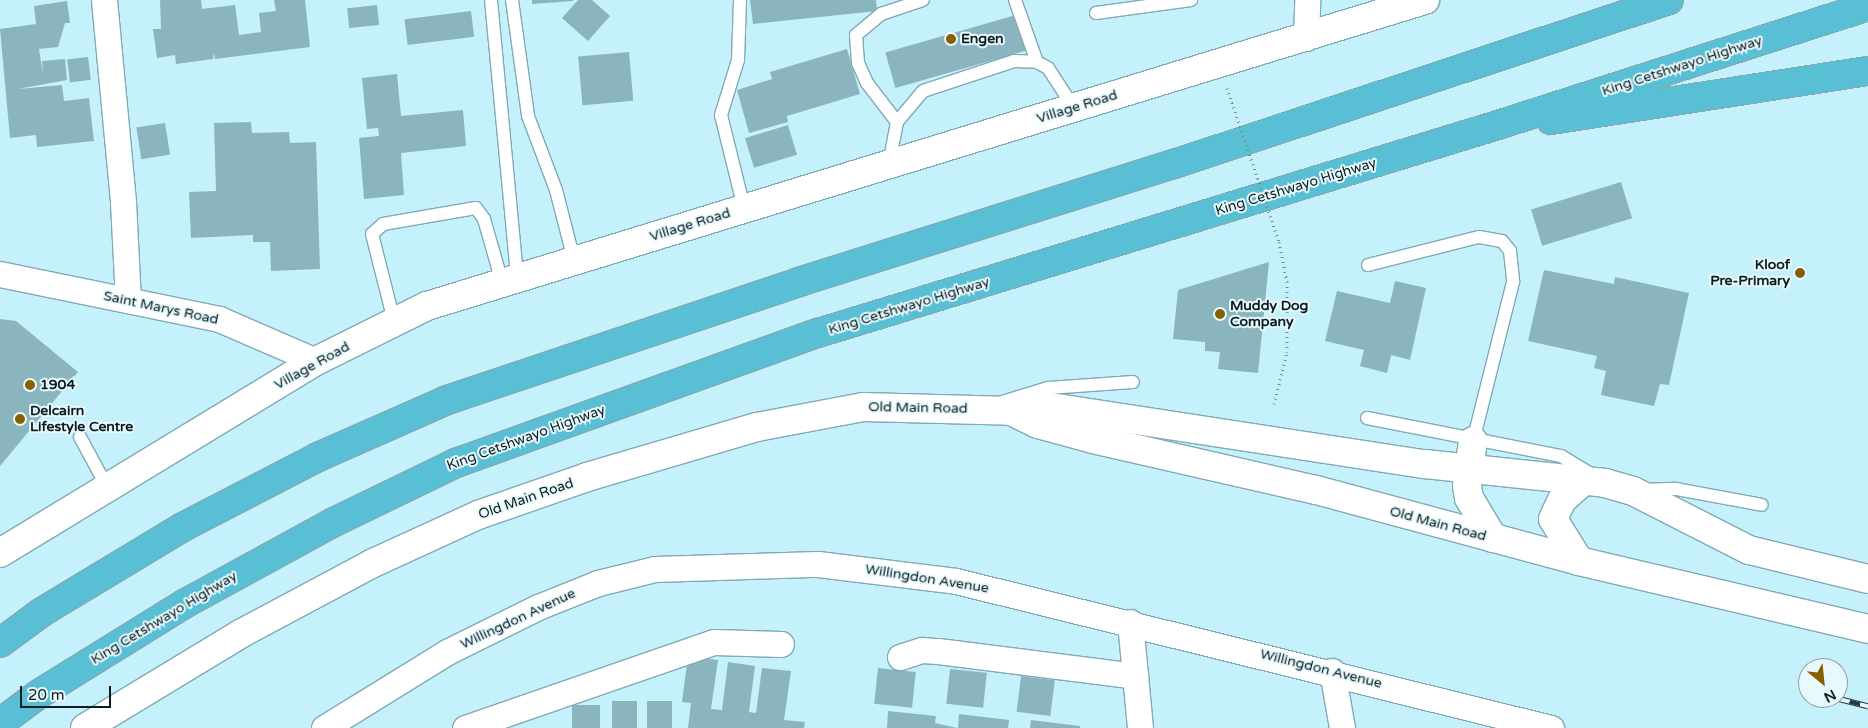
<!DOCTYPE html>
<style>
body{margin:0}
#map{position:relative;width:1868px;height:728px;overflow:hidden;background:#c5f1fc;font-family:"Varela Round",sans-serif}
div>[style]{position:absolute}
.building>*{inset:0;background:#8ab5bf;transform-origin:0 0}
.path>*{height:3px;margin-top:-1.5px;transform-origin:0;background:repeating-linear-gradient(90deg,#6e8d95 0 1px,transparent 0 5px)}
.roads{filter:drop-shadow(1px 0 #80aab4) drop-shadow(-1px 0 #80aab4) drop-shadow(0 1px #80aab4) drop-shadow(0 -1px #80aab4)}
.service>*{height:12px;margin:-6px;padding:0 6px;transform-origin:6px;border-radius:6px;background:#fff}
.minor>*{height:25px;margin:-12.5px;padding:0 12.5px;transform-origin:12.5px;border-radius:12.5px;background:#fff}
.tertiary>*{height:28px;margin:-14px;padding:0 14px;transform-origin:14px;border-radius:14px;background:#fff}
.secondary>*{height:28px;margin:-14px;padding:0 14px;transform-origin:14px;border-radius:14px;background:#fff}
.motorway>*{height:28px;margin:-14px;padding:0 14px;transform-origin:14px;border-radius:14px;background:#59bfd5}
.rail>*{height:5.5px;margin-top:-2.75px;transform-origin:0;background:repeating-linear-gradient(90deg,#e8f9fe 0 11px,#253a3f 0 22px);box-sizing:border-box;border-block:1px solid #253a3f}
.path-bridge>*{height:3px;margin-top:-1.5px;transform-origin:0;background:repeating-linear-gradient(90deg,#6e8d95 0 1px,transparent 0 5px)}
.dots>*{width:14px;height:14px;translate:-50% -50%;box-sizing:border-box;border:2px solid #e8f9fe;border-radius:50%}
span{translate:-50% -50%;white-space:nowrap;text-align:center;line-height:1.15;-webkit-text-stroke:4px #e8f9fe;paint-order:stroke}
.poi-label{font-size:14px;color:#0c1d21;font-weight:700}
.left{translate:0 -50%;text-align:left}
.right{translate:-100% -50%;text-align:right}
.street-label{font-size:14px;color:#0c1d21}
.north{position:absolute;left:1798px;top:658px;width:50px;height:50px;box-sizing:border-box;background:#e8f9fe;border:1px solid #90a1a6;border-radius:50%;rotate:152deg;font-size:14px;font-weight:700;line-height:20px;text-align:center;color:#0c1d21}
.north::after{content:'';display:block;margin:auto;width:18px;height:22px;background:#886000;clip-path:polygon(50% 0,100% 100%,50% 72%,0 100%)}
.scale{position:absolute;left:20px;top:686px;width:91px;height:22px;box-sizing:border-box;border:2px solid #0c1d21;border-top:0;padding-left:6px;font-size:15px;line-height:18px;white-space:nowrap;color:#0c1d21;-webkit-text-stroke:4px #e8f9fe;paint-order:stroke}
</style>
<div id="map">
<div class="building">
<i style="clip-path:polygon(160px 0,201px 0,202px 9px,235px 5px,239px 35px,261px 32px,259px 13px,276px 11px,274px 0,305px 0,310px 47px,215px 59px,214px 53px,213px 59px,176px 64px,175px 55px,157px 58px,153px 29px,161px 29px)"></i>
<i style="clip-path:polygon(532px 0,573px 0,573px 1px,532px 4px)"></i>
<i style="clip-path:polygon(578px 0,592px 0,610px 16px,588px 41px,562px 18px)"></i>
<i style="clip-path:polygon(750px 0,876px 0,877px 11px,753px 24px)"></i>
<i style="clip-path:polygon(67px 1px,70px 23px,65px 23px,58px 47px,39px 49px,43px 75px,42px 61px,65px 59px,67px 80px,18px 89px,62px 85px,64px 101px,89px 98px,94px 141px,37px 147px,36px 135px,10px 138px,0 29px,36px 24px,34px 6px)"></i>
<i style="left:377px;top:5px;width:20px;height:30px;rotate:84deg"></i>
<i style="left:471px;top:11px;width:26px;height:67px;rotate:83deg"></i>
<i style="left:1016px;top:15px;width:37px;height:136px;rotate:74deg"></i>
<i style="clip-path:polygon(847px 49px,860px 94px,787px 116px,788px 122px,749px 133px,737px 90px,772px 79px,770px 72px)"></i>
<i style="left:629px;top:52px;width:49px;height:51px;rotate:85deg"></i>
<i style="left:88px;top:57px;width:23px;height:21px;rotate:83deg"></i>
<i style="clip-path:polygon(397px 74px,401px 116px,463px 110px,466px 146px,401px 153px,404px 195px,364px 199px,359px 138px,379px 136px,378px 128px,367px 129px,362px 78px)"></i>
<i style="clip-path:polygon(251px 122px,252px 133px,289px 132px,290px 143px,316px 142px,320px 269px,271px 271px,270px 242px,253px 242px,253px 235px,191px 238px,189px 192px,216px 191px,214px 123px)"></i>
<i style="left:165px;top:123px;width:32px;height:29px;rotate:81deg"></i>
<i style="left:788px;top:125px;width:31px;height:45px;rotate:73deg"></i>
<i style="left:1621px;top:182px;width:38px;height:94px;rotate:73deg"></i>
<i style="clip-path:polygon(1269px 262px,1258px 373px,1218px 369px,1220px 352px,1205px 351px,1205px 342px,1173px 339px,1178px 290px)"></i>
<i style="clip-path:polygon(1544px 270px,1614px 284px,1615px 277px,1689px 293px,1669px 385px,1660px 384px,1654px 406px,1601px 395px,1606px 371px,1594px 368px,1597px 356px,1528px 341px)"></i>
<i style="clip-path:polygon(1395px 281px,1426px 288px,1410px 360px,1391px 355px,1387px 373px,1360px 366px,1364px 350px,1325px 341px,1337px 291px,1390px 303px)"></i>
<i style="clip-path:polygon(0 319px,16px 321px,78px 372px,0 466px)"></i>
<i style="clip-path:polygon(688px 656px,718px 660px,711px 709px,722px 710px,728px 662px,755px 666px,749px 712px,756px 713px,762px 668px,791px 671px,784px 720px,805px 722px,804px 728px,688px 728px,691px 703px,682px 702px)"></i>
<i style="left:878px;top:668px;width:38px;height:36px;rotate:6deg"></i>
<i style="left:950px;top:669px;width:37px;height:35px;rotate:6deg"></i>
<i style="left:1021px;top:676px;width:34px;height:36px;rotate:7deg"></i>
<i style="left:637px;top:701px;width:27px;height:25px;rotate:90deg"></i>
<i style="left:647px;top:701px;width:25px;height:27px"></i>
<i style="left:572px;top:705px;width:28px;height:23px"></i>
<i style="clip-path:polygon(888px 711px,936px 716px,935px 723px,957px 728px,887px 728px)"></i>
<i style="clip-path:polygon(959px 714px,1009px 720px,1008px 728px,958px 728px)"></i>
<i style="clip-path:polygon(1031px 720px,1080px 726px,1080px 728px,1030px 728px)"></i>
</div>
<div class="path">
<i style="left:1274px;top:404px;width:54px;rotate:-76deg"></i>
<i style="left:1287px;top:352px;width:70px;rotate:-90deg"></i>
<i style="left:1287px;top:282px;width:41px;rotate:-101.3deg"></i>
</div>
<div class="roads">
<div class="service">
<i style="left:491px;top:0;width:278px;rotate:84.6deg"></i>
<i style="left:512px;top:0;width:117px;rotate:82.1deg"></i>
<i style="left:528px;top:116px;width:79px;rotate:69.3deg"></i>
<i style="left:556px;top:190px;width:72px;rotate:75.6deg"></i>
<i style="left:740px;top:0;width:60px;rotate:91.9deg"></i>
<i style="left:738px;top:60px;width:58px;rotate:107.2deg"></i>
<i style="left:721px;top:115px;width:96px;rotate:76.1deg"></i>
<i style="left:1015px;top:0;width:66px;rotate:70.5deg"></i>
<i style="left:1096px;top:13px;width:96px;rotate:-7.8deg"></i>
<i style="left:897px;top:122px;width:49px;rotate:-127.6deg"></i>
<i style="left:867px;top:83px;width:22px;rotate:-114deg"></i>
<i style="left:858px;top:63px;width:28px;rotate:-94deg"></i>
<i style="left:856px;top:35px;width:33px;rotate:-40deg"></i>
<i style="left:881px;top:14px;width:44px;rotate:-18.4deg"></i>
<i style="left:889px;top:164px;width:43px;rotate:-79.2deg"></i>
<i style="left:897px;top:122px;width:40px;rotate:-50deg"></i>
<i style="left:923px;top:91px;width:96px;rotate:-18.2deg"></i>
<i style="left:1014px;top:61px;width:23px;rotate:2deg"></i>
<i style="left:1037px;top:62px;width:13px;rotate:29deg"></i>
<i style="left:1048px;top:68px;width:48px;rotate:57deg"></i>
<i style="left:1368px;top:265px;width:114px;rotate:-14.2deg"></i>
<i style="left:1479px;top:237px;width:23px;rotate:10deg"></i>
<i style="left:1502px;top:241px;width:13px;rotate:51deg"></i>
<i style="left:1510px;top:251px;width:31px;rotate:84deg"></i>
<i style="left:1513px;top:282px;width:164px;rotate:104.1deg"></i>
<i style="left:394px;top:321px;width:90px;rotate:-104.2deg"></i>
<i style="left:372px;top:234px;width:15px;rotate:-42deg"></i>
<i style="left:383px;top:224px;width:94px;rotate:-9.8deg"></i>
<i style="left:476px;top:208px;width:14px;rotate:54deg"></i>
<i style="left:484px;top:219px;width:66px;rotate:74.1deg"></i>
<i style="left:999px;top:403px;width:51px;rotate:-17deg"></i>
<i style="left:1048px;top:388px;width:85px;rotate:-4deg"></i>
<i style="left:1367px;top:418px;width:198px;rotate:11.1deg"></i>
<i style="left:1561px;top:456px;width:37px;rotate:31deg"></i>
<i style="left:80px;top:437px;width:57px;rotate:61.6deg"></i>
<i style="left:1640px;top:490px;width:36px;rotate:-2deg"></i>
<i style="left:1676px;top:489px;width:87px;rotate:10.5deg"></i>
</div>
<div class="minor">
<i style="left:104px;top:0;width:203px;rotate:84.6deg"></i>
<i style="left:123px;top:202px;width:98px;rotate:87.1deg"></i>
<i style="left:1306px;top:38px;width:38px;rotate:-88deg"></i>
<i style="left:0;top:274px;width:224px;rotate:11.6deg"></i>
<i style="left:219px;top:319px;width:106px;rotate:23.4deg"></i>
<i style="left:1130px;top:622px;width:106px;rotate:84.6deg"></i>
<i style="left:900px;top:657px;width:23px;rotate:-18deg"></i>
<i style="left:922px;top:650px;width:16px;rotate:4deg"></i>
<i style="left:938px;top:651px;width:199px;rotate:7.2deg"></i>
<i style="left:1332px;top:671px;width:58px;rotate:80deg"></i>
<i style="left:324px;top:728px;width:145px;rotate:-31.7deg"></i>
<i style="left:447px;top:652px;width:102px;rotate:-26.3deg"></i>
<i style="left:538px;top:607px;width:65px;rotate:-21.8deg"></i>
<i style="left:598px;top:583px;width:59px;rotate:-13.8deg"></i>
<i style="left:655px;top:569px;width:163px;rotate:-1.8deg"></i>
<i style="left:818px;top:564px;width:139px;rotate:7deg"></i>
<i style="left:956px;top:581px;width:613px;rotate:13.88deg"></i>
<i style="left:465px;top:728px;width:263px;rotate:-19.1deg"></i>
<i style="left:714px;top:642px;width:67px;rotate:1.7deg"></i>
</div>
<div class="tertiary">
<i style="left:0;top:553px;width:370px;rotate:-31.3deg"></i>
<i style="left:316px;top:361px;width:124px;rotate:-26.4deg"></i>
<i style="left:427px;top:306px;width:1044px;rotate:-17.05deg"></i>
</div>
<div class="secondary">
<i style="left:1011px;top:411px;width:30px;rotate:26deg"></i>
<i style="left:1038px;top:424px;width:57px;rotate:15.3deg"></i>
<i style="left:1093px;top:439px;width:229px;rotate:12.9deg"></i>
<i style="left:1316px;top:490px;width:272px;rotate:15.1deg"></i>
<i style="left:1579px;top:561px;width:297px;rotate:13.2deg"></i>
<i style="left:1473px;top:441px;width:45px;rotate:97.6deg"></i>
<i style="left:1467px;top:486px;width:12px;rotate:81deg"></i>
<i style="left:1469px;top:498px;width:47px;rotate:59deg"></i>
<i style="left:1579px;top:561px;width:49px;rotate:-121.8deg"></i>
<i style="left:1553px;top:519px;width:21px;rotate:-65deg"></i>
<i style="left:1562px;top:500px;width:28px;rotate:-42deg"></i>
<i style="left:85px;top:728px;width:184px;rotate:-31.2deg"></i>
<i style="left:242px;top:633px;width:146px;rotate:-28.1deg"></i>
<i style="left:371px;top:564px;width:118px;rotate:-24.6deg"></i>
<i style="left:478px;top:515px;width:115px;rotate:-19.2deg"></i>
<i style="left:587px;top:477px;width:177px;rotate:-16.4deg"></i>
<i style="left:757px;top:427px;width:108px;rotate:-10.7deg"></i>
<i style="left:863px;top:407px;width:148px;rotate:1.5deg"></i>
<i style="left:1011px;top:411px;width:33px;rotate:-9deg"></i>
<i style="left:1044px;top:406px;width:385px;rotate:8.7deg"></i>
<i style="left:1425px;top:464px;width:181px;rotate:6deg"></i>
<i style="left:1605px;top:483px;width:29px;rotate:16deg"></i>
<i style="left:1633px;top:491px;width:130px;rotate:27deg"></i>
<i style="left:1749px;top:550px;width:122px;rotate:13.7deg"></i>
</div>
<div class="motorway">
<i style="left:1551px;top:120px;width:321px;rotate:-8.8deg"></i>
<i style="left:0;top:643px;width:52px;rotate:-36.4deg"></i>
<i style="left:42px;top:612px;width:165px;rotate:-31.1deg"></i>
<i style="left:183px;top:527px;width:152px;rotate:-27.4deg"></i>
<i style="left:318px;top:457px;width:141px;rotate:-23.8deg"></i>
<i style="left:447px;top:400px;width:371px;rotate:-18.5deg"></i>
<i style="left:799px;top:282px;width:393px;rotate:-17.5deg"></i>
<i style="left:1174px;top:164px;width:521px;rotate:-18.33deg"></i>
<i style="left:0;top:723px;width:49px;rotate:-36.6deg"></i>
<i style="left:39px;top:694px;width:171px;rotate:-31.8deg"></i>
<i style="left:184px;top:604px;width:171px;rotate:-28.7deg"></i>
<i style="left:334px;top:522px;width:136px;rotate:-25.8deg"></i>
<i style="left:456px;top:463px;width:385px;rotate:-19.8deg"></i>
<i style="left:818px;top:333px;width:711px;rotate:-17.01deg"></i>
<i style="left:1498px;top:125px;width:389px;rotate:-17.8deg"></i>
</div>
</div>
<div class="rail">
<i style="left:1839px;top:699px;width:30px;rotate:14deg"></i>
</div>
<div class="path-bridge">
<i style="left:1227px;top:88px;width:163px;rotate:71.3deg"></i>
</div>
<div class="dots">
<i style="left:951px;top:39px;background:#886000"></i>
<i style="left:1800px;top:273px;background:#886000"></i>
<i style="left:1220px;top:314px;background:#886000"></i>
<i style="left:30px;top:385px;background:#886000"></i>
<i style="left:20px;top:419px;background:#886000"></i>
</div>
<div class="poi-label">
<span class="left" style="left:961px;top:39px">Engen</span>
<span class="right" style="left:1790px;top:273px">Kloof<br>Pre-Primary</span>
<span class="left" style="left:1230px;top:314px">Muddy Dog<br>Company</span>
<span class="left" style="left:40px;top:385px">1904</span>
<span class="left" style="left:30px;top:419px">Delcairn<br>Lifestyle Centre</span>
</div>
<div class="street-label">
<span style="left:1682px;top:66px;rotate:-18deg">King Cetshwayo Highway</span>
<span style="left:1077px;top:107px;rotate:-17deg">Village Road</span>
<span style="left:1296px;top:187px;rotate:-17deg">King Cetshwayo Highway</span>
<span style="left:690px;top:225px;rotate:-17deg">Village Road</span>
<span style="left:909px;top:306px;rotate:-17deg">King Cetshwayo Highway</span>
<span style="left:161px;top:308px;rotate:12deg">Saint Marys Road</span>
<span style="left:312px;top:366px;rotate:-29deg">Village Road</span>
<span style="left:918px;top:408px;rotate:1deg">Old Main Road</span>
<span style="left:526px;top:438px;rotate:-20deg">King Cetshwayo Highway</span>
<span style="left:526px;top:499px;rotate:-19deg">Old Main Road</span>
<span style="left:1438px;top:524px;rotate:15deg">Old Main Road</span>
<span style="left:927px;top:579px;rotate:9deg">Willingdon Avenue</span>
<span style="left:164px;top:618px;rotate:-31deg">King Cetshwayo Highway</span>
<span style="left:518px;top:619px;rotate:-25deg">Willingdon Avenue</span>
<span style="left:1321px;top:669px;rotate:14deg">Willingdon Avenue</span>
</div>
<div class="north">N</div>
<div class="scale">20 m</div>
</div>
